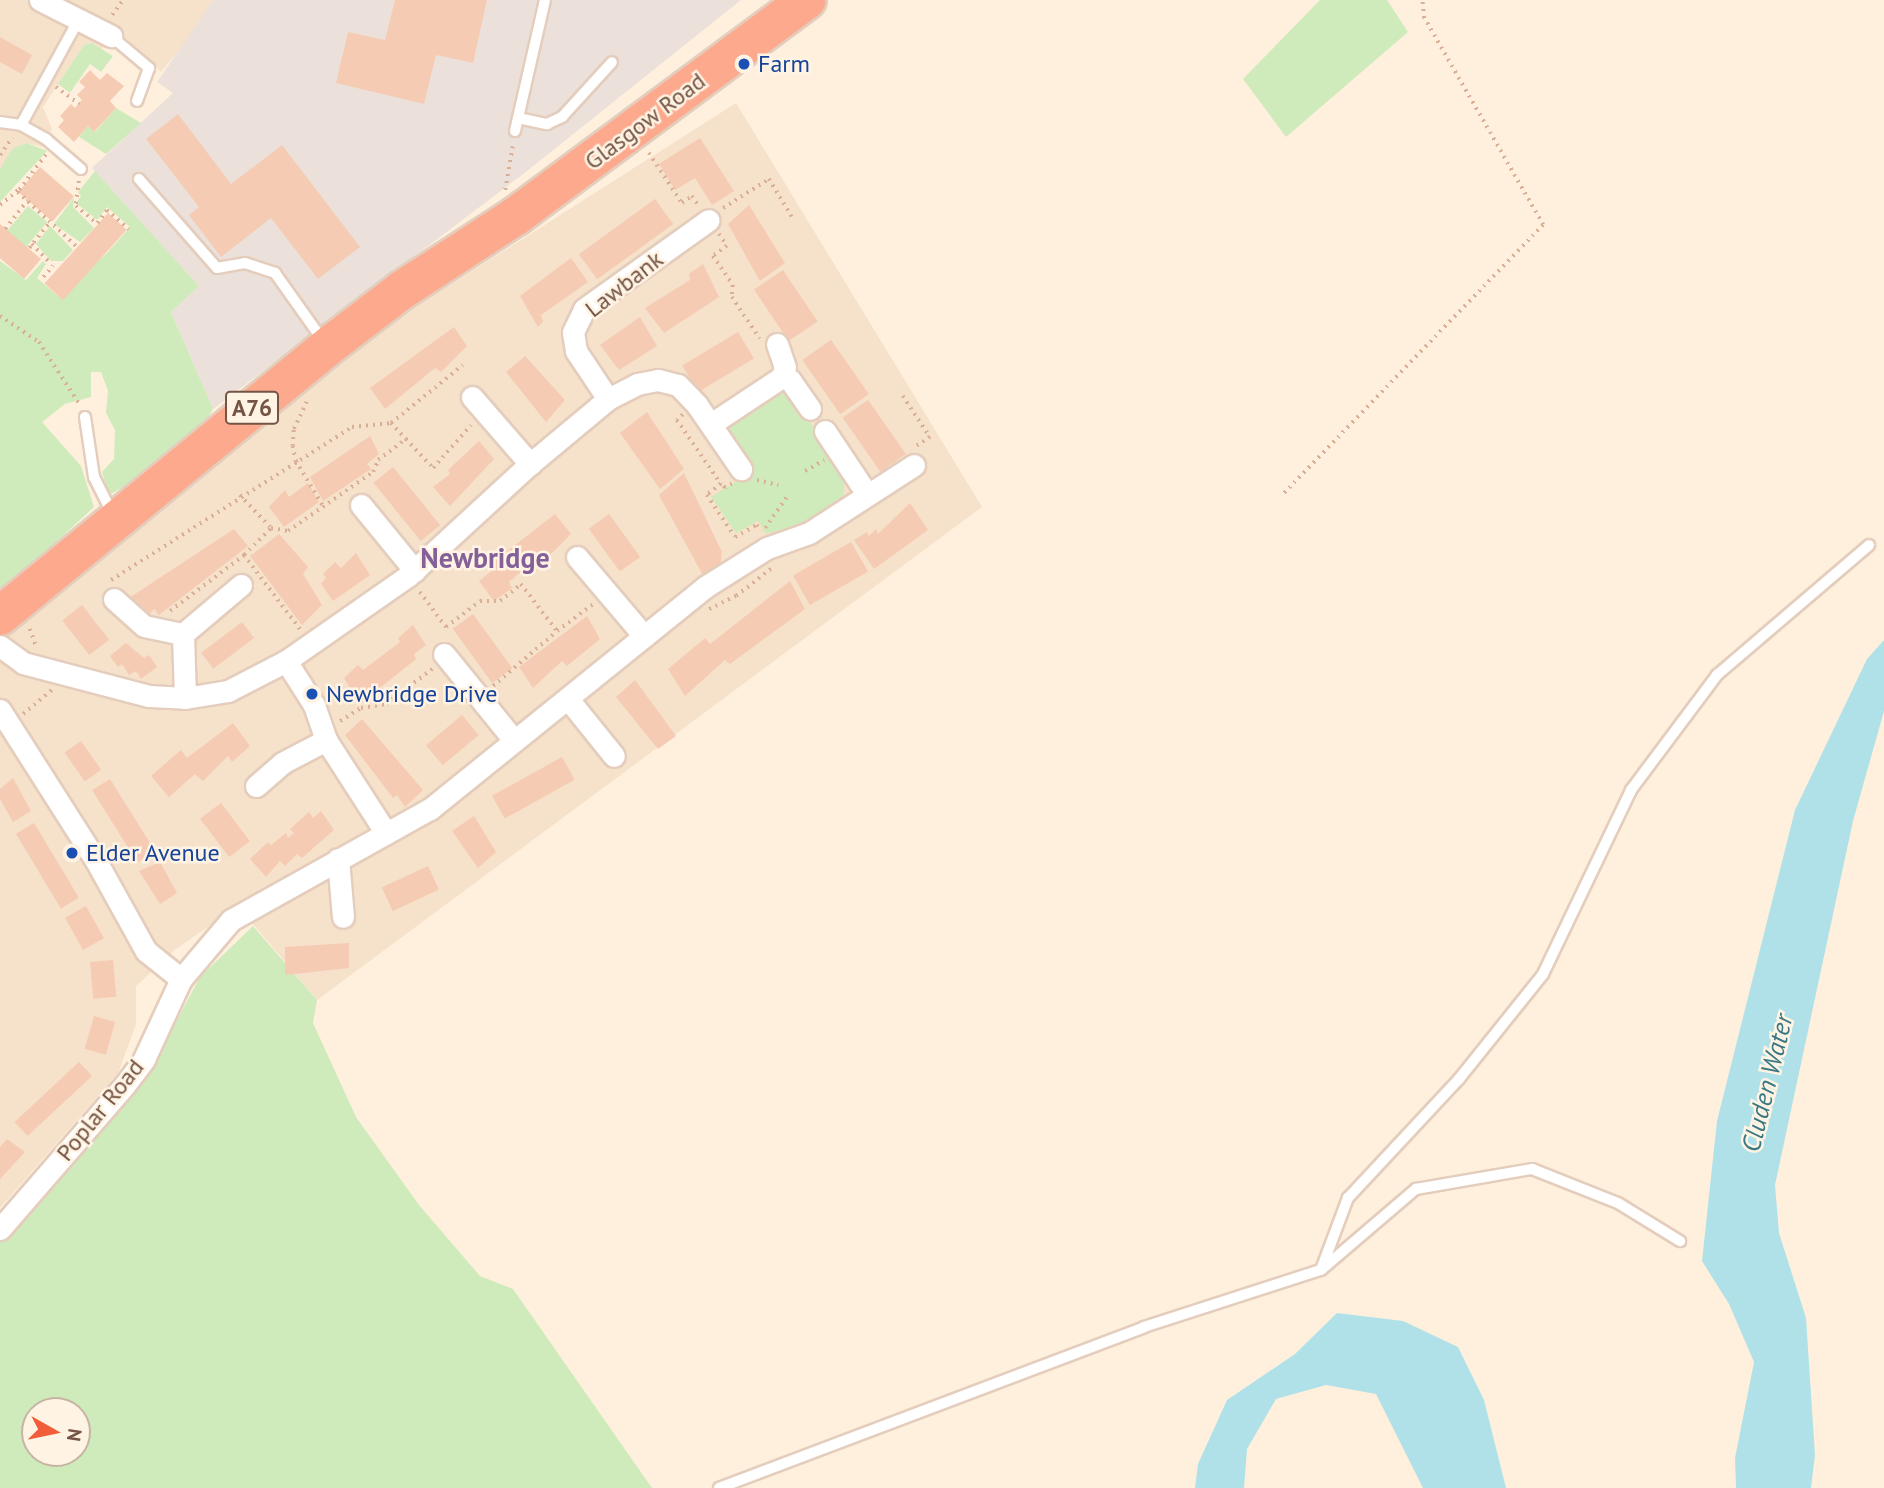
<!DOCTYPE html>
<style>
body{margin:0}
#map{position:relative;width:1884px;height:1488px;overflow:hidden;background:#fef0dd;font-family:"PT Sans",sans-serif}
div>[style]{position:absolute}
.residential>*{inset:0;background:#f6e1cb}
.industrial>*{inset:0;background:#ebe1da}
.green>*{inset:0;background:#d0ebbb;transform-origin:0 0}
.water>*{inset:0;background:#b1e1e8}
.building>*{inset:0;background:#f5cbb3;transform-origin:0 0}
.path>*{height:3.5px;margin-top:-1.75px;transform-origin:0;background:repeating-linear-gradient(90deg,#d9af96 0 2px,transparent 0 7px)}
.roads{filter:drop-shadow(2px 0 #e4cdbc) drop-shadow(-2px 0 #e4cdbc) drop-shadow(0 2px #e4cdbc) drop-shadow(0 -2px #e4cdbc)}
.lane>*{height:10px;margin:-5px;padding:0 5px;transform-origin:5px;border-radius:5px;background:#fff}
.street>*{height:21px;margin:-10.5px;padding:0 10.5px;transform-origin:10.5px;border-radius:10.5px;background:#fff}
.highway>*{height:38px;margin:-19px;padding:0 19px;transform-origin:19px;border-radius:19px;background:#fda98e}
.dots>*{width:19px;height:19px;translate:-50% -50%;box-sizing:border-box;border:4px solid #fff4e4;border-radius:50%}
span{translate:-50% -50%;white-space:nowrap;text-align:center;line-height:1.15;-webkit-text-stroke:5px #fff4e4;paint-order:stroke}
.shield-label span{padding:2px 5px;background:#fff4e4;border:2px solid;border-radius:5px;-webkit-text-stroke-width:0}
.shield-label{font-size:23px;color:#745444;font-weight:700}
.transit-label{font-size:24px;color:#164399}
.left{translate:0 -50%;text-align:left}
.street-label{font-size:24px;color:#745444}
.water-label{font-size:26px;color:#3a7883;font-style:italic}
.quarter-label{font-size:28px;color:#845f98;font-weight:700}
.north{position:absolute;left:21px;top:1397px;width:70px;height:70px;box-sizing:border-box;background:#fff4e4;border:2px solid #c7b4a4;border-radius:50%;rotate:99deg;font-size:19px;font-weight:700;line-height:28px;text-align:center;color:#745444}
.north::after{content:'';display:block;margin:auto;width:24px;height:32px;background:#f15d38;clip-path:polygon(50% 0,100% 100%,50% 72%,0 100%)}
</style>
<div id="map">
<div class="residential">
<i style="clip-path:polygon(0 0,213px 0,192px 35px,161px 72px,117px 29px,102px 49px,92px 43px,84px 45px,43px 107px,52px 129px,42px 147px,27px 143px,0 168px)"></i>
<i style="clip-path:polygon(736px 103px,982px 507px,317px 1000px,238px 906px,176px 949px,136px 986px,136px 1024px,118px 1073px,0 1208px,0 640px,102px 552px,403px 315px)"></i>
</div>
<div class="industrial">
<i style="clip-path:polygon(213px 0,741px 0,527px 171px,213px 409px,171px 312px,199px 286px,92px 168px,173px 93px,157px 82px)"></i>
</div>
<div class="green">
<i style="clip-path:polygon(1320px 0,1387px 0,1408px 32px,1286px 137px,1243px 79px)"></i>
<i style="clip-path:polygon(92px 43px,113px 56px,101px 72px,90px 64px,70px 93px,58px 84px,84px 45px)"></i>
<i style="clip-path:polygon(116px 108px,141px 123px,106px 154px,79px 137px,88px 126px,95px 132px)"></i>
<i style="clip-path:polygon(27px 143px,47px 151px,0 202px,0 169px,13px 148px)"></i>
<i style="clip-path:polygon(95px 171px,199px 286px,171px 312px,213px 409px,203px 427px,153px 470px,109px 495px,102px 472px,114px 459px,115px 430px,106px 413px,108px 391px,101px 372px,91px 372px,91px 397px,65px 404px,42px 422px,81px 466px,94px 507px,0 594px,0 261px,26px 280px,43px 261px,46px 264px,37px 278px,59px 297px,107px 253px,130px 227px,107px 207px,97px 220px,76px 203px,81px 196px,78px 192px)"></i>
<i style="clip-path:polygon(74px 197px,73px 207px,94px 228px,80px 242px,54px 224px)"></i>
<i style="left:28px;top:206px;width:25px;height:33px;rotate:40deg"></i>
<i style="clip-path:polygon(50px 226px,73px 250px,63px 261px,51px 261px,36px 244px)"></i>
<i style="clip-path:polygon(780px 390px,795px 395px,844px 481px,844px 495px,802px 524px,766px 534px,758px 521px,736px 533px,711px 497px,754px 470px,731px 440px,729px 425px,733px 418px)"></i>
<i style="clip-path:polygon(evenodd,253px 926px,317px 1000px,313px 1023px,356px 1117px,419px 1205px,480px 1276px,513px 1289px,652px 1488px,0 1488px,0 1242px,145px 1080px,200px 977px,253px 926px,35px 1411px,77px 1411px,77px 1453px,35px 1453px,35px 1411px)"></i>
</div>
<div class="water">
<i style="clip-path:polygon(1884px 640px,1884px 711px,1853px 821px,1775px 1185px,1779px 1233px,1806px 1318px,1815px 1455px,1811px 1488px,1736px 1488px,1735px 1458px,1754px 1362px,1729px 1304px,1702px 1261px,1717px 1121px,1795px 810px,1867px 659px)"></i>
<i style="clip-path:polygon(1337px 1313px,1403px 1321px,1458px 1347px,1484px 1400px,1506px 1488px,1423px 1488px,1376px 1394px,1326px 1385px,1276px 1399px,1247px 1449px,1244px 1488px,1195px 1488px,1198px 1464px,1227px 1400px,1295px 1354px)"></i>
</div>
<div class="building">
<i style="clip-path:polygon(395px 0,487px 0,473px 63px,436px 55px,424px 104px,336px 83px,348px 32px,385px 40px)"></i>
<i style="clip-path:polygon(0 37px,32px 55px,22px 74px,0 62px)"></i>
<i style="clip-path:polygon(90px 70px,100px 80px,107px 73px,124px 86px,110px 101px,116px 108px,94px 132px,88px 126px,74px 142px,58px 127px,64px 120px,60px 116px,71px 104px,75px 108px,82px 100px,77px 95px,85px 87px,79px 82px)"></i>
<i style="clip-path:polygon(178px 114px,231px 184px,282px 145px,360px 247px,318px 279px,271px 218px,221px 257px,189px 215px,199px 207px,146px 139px)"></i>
<i style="clip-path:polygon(700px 138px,734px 191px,712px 205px,695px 178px,675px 190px,659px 164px)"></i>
<i style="left:40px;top:167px;width:45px;height:33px;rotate:41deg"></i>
<i style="left:655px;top:199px;width:31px;height:94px;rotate:54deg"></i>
<i style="clip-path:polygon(749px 205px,785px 263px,760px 281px,728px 224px)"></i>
<i style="left:108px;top:213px;width:25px;height:95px;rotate:42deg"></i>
<i style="clip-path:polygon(0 224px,41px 259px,24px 279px,0 258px)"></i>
<i style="clip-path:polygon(571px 258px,588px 282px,541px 315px,543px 322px,538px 327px,520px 296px)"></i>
<i style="clip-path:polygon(703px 264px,719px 297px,664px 333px,645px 308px,690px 280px,689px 274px)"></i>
<i style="left:783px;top:270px;width:62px;height:35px;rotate:56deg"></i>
<i style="clip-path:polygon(640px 317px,657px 346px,619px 370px,600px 345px)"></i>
<i style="clip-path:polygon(454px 327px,467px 346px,441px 372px,435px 368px,385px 409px,370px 388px)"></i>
<i style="left:738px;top:332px;width:31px;height:65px;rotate:59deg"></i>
<i style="left:831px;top:340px;width:66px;height:35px;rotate:55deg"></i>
<i style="clip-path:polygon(525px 356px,565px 400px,546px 422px,506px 372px)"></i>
<i style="left:868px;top:400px;width:66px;height:31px;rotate:55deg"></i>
<i style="clip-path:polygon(647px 412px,684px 469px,660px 489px,620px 433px)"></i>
<i style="clip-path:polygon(370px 436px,379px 454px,367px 464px,371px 469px,323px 501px,310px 477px)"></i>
<i style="clip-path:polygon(479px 441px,494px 459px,450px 506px,433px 487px,450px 474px,448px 470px)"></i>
<i style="left:393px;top:467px;width:75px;height:25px;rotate:51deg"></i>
<i style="clip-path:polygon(684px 473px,722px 552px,720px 569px,705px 579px,659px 495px)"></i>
<i style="clip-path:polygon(308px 483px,319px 502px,284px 527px,269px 507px,285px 490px,289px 497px)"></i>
<i style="clip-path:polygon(910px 503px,928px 530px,874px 569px,854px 540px,867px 532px,869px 536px,876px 529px,878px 534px)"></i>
<i style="clip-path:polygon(555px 514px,571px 534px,539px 566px,535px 560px,509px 582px,512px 588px,494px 601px,479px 581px,494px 569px,493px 562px)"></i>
<i style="left:609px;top:514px;width:53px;height:25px;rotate:54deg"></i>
<i style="clip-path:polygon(234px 529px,248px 546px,159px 615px,154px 609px,144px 620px,129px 598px)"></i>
<i style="clip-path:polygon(279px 534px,308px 567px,303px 574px,322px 605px,302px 625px,250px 556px)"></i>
<i style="left:851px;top:542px;width:34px;height:67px;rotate:60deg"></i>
<i style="clip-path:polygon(356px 553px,370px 575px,333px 601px,321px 584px,326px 578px,323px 574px,335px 562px,341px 568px)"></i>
<i style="clip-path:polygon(790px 581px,805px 609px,730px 664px,725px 660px,685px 696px,668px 669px,705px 638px,710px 644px)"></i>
<i style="left:82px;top:605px;width:44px;height:25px;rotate:52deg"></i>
<i style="left:473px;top:614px;width:67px;height:25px;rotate:54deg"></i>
<i style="clip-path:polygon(587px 616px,600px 639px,567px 666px,562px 661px,533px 688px,519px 667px)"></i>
<i style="left:242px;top:622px;width:20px;height:51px;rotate:53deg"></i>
<i style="clip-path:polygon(413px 625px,426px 645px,414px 654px,416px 659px,360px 704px,344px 678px,358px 665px,363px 670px,400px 642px,398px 638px)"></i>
<i style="clip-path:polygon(126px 643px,144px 658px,149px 655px,157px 667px,141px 679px,136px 671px,129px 675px,122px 664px,118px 667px,110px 656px)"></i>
<i style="clip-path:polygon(635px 680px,676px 736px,658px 749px,616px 697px)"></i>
<i style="left:462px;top:715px;width:26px;height:47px;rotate:50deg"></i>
<i style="clip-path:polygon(362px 719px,423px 790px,405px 807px,397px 795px,393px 798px,345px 735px)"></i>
<i style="clip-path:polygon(233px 723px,250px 746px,232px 762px,228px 756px,203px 781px,195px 774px,169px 797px,151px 776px,181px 750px,187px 758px)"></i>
<i style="left:81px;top:741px;width:35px;height:20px;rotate:55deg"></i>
<i style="left:562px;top:757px;width:26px;height:80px;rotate:61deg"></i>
<i style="clip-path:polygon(13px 778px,31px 811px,13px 822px,0 799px,0 789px)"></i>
<i style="left:110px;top:779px;width:85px;height:21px;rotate:58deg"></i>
<i style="left:221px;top:803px;width:48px;height:26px;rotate:53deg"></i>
<i style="clip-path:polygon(321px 811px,334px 830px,302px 858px,297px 854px,285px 866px,280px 861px,266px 877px,250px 859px,268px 842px,271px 845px,286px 833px,288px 838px,294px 833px,290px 829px,309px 812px,313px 818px)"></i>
<i style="clip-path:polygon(474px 816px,496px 852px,478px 868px,452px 831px)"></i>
<i style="left:34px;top:823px;width:87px;height:21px;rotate:59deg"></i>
<i style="clip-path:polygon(160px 862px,177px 893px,160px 904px,139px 871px)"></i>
<i style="left:428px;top:866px;width:26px;height:51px;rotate:65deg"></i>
<i style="left:86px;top:906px;width:37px;height:24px;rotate:61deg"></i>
<i style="clip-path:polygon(349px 943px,349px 968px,285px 975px,285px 947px)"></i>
<i style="left:113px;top:960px;width:37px;height:23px;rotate:85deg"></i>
<i style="left:94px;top:1016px;width:22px;height:34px;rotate:16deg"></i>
<i style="left:79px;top:1062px;width:19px;height:88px;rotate:47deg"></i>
<i style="clip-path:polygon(7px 1139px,25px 1152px,0 1179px,0 1147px)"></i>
</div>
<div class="path">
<i style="left:112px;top:15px;width:19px;rotate:-54deg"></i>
<i style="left:56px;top:87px;width:29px;rotate:36deg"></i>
<i style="left:649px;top:153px;width:60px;rotate:56.6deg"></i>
<i style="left:682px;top:203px;width:12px;rotate:-35deg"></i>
<i style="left:692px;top:196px;width:11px;rotate:56deg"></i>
<i style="left:0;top:155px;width:21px;rotate:-55deg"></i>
<i style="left:46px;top:155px;width:46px;rotate:127.1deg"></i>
<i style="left:18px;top:192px;width:79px;rotate:43deg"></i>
<i style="left:79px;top:181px;width:25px;rotate:97deg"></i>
<i style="left:76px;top:206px;width:27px;rotate:39deg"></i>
<i style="left:97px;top:223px;width:16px;rotate:-52deg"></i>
<i style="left:107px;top:210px;width:29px;rotate:41deg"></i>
<i style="left:505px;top:190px;width:48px;rotate:-80.3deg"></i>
<i style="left:0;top:205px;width:26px;rotate:-40deg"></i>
<i style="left:723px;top:208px;width:54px;rotate:-32.2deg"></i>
<i style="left:769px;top:179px;width:44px;rotate:58.8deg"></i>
<i style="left:5px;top:229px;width:36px;rotate:-52deg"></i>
<i style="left:719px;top:234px;width:14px;rotate:56deg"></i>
<i style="left:727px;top:246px;width:17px;rotate:144deg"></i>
<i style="left:713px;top:256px;width:35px;rotate:55deg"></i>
<i style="left:733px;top:285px;width:12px;rotate:95deg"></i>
<i style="left:732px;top:297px;width:50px;rotate:56.3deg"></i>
<i style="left:32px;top:244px;width:28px;rotate:46deg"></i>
<i style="left:29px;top:248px;width:33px;rotate:-51deg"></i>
<i style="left:43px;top:277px;width:15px;rotate:-48deg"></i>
<i style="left:0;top:316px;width:47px;rotate:33.7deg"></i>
<i style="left:39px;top:342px;width:75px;rotate:56.9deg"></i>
<i style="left:903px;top:396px;width:49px;rotate:56.6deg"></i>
<i style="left:930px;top:437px;width:16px;rotate:145deg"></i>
<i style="left:307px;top:402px;width:31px;rotate:115deg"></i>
<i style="left:294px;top:430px;width:16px;rotate:94deg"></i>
<i style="left:293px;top:446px;width:15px;rotate:79deg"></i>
<i style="left:296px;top:461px;width:52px;rotate:59deg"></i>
<i style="left:683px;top:415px;width:8px;rotate:140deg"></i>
<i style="left:677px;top:420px;width:78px;rotate:55.5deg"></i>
<i style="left:391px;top:423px;width:22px;rotate:47deg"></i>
<i style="left:805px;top:471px;width:22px;rotate:-30deg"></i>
<i style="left:757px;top:480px;width:22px;rotate:13deg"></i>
<i style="left:732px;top:484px;width:8px;rotate:150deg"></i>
<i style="left:725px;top:488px;width:6px;rotate:-135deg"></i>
<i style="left:721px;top:484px;width:18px;rotate:142deg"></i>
<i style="left:707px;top:495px;width:50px;rotate:56.3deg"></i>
<i style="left:735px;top:537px;width:25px;rotate:-29deg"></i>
<i style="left:757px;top:525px;width:7px;rotate:56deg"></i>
<i style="left:1284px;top:493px;width:373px;rotate:-46deg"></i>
<i style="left:1543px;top:225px;width:239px;rotate:-119.9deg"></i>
<i style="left:1424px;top:18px;width:18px;rotate:-96deg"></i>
<i style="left:240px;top:495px;width:45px;rotate:46.8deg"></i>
<i style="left:271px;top:528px;width:17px;rotate:10deg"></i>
<i style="left:288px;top:531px;width:103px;rotate:-34.8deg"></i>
<i style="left:373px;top:472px;width:13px;rotate:-67deg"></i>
<i style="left:378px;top:460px;width:35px;rotate:-37deg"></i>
<i style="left:406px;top:439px;width:40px;rotate:47deg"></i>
<i style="left:433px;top:468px;width:57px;rotate:-48.5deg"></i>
<i style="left:765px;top:528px;width:40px;rotate:-55.1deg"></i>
<i style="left:244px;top:555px;width:93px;rotate:52.9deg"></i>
<i style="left:111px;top:580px;width:285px;rotate:-32.4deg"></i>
<i style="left:352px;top:427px;width:39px;rotate:-6deg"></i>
<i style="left:391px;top:423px;width:92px;rotate:-38.9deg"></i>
<i style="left:420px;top:592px;width:44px;rotate:53.4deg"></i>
<i style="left:446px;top:627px;width:43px;rotate:-37.4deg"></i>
<i style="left:480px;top:601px;width:20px"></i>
<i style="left:500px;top:601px;width:27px;rotate:-39deg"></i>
<i style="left:521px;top:584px;width:59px;rotate:52.5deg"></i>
<i style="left:557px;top:631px;width:44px;rotate:-36.6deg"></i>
<i style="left:709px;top:609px;width:30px;rotate:-26deg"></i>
<i style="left:736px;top:596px;width:46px;rotate:-37.9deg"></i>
<i style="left:170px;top:611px;width:93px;rotate:-37.1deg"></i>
<i style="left:244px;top:555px;width:38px;rotate:-45deg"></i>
<i style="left:30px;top:629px;width:20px;rotate:70deg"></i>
<i style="left:493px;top:686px;width:84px;rotate:-40.7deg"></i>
<i style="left:23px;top:714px;width:38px;rotate:-40deg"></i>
<i style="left:340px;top:721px;width:25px;rotate:-32deg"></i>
<i style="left:361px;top:708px;width:25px;rotate:-9deg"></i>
<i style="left:386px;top:704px;width:58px;rotate:-37.3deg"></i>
</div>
<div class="roads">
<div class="lane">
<i style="left:111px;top:36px;width:50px;rotate:40.1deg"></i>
<i style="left:149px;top:68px;width:35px;rotate:110deg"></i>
<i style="left:518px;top:118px;width:30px;rotate:12deg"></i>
<i style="left:547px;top:124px;width:17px;rotate:-25deg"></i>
<i style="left:562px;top:117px;width:74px;rotate:-47.7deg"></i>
<i style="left:0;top:122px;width:21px;rotate:8deg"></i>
<i style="left:21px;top:125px;width:29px;rotate:29deg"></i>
<i style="left:46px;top:139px;width:46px;rotate:40.6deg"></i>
<i style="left:21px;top:125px;width:119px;rotate:-61.3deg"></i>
<i style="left:515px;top:131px;width:134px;rotate:-77.1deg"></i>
<i style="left:139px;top:179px;width:118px;rotate:48.8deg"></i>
<i style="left:217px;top:268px;width:28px;rotate:-10deg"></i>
<i style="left:245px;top:263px;width:32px;rotate:18deg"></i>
<i style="left:275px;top:273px;width:85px;rotate:54.6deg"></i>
<i style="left:85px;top:417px;width:61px;rotate:81.5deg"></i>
<i style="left:94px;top:477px;width:42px;rotate:63.4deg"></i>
<i style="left:1322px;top:1267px;width:74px;rotate:-69.4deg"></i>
<i style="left:1348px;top:1198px;width:163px;rotate:-47deg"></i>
<i style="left:1459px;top:1079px;width:134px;rotate:-51.3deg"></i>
<i style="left:1543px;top:974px;width:204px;rotate:-64.4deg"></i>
<i style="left:1631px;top:790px;width:144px;rotate:-53.2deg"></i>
<i style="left:1717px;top:675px;width:200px;rotate:-40.5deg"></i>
<i style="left:719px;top:1488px;width:454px;rotate:-20.7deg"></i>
<i style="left:1144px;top:1327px;width:186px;rotate:-17.9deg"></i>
<i style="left:1321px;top:1270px;width:125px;rotate:-40.5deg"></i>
<i style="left:1416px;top:1189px;width:118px;rotate:-9.8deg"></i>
<i style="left:1532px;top:1169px;width:92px;rotate:21.6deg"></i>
<i style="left:1618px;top:1203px;width:73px;rotate:31.5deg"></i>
</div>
<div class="street">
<i style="left:40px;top:0;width:80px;rotate:26.9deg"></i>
<i style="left:777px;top:344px;width:24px;rotate:71deg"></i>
<i style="left:785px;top:367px;width:10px;rotate:107deg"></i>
<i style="left:782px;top:377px;width:9px;rotate:21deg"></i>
<i style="left:790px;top:380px;width:35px;rotate:55deg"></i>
<i style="left:472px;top:397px;width:89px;rotate:49.1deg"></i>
<i style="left:608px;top:399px;width:58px;rotate:-123.7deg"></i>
<i style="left:576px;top:351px;width:19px;rotate:-99deg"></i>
<i style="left:573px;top:332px;width:25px;rotate:-64deg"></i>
<i style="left:584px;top:309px;width:153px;rotate:-35.5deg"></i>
<i style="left:711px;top:424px;width:85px;rotate:-33.5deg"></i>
<i style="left:825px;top:431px;width:76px;rotate:56.3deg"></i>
<i style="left:361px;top:505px;width:85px;rotate:50.7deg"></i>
<i style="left:577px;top:557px;width:104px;rotate:49.7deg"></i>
<i style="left:114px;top:599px;width:40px;rotate:42deg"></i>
<i style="left:144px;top:626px;width:40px;rotate:12deg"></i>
<i style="left:183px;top:634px;width:76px;rotate:-40.2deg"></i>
<i style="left:183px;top:634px;width:64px;rotate:88.2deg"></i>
<i style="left:0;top:646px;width:29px;rotate:36deg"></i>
<i style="left:23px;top:663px;width:130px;rotate:14.7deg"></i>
<i style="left:149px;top:696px;width:36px;rotate:3deg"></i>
<i style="left:185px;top:698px;width:44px;rotate:-9.2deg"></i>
<i style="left:228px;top:691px;width:65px;rotate:-27.3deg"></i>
<i style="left:286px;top:661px;width:149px;rotate:-34.9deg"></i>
<i style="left:408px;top:576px;width:166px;rotate:-42.6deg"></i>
<i style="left:530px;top:464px;width:102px;rotate:-39.8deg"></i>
<i style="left:608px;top:399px;width:33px;rotate:-27deg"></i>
<i style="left:637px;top:384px;width:21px;rotate:-11deg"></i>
<i style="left:658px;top:380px;width:21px;rotate:14deg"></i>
<i style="left:678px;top:385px;width:28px;rotate:46deg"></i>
<i style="left:697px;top:405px;width:78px;rotate:55.5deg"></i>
<i style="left:444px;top:654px;width:109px;rotate:50.9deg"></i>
<i style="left:286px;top:661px;width:52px;rotate:57.5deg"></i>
<i style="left:314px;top:705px;width:37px;rotate:71deg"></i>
<i style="left:326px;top:740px;width:111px;rotate:57.2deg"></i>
<i style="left:568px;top:699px;width:73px;rotate:51.1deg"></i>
<i style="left:0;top:710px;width:177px;rotate:57.5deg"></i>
<i style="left:95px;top:859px;width:105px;rotate:61deg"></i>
<i style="left:146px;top:951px;width:45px;rotate:38.7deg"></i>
<i style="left:256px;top:786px;width:35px;rotate:-41deg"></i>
<i style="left:282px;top:763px;width:50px;rotate:-27.6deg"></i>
<i style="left:338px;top:859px;width:58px;rotate:85.1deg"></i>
<i style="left:0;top:1229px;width:189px;rotate:-49.1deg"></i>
<i style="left:124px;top:1086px;width:34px;rotate:-53deg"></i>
<i style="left:144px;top:1059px;width:88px;rotate:-65.2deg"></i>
<i style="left:181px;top:979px;width:77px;rotate:-49.7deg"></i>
<i style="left:231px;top:920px;width:228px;rotate:-29.2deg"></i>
<i style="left:430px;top:809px;width:353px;rotate:-38.9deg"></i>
<i style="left:705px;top:587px;width:73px;rotate:-32.2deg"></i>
<i style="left:767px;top:548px;width:45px;rotate:-19.7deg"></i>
<i style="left:809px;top:533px;width:125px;rotate:-32.9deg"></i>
</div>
<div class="highway">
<i style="left:0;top:616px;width:432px;rotate:-39.4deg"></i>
<i style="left:334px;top:342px;width:86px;rotate:-37.4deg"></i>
<i style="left:402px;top:290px;width:136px;rotate:-33deg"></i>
<i style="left:516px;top:216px;width:362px;rotate:-36.6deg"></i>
</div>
</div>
<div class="dots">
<i style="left:744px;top:64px;background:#1a4fb4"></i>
<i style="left:312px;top:694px;background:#1a4fb4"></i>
<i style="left:72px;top:853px;background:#1a4fb4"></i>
</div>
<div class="shield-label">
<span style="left:252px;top:408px">A76</span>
</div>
<div class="transit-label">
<span class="left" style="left:758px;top:64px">Farm</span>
<span class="left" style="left:326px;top:694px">Newbridge Drive</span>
<span class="left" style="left:86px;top:853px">Elder Avenue</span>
</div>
<div class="street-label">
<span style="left:645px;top:121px;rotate:-37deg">Glasgow Road</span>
<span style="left:624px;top:284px;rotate:-38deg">Lawbank</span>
<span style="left:100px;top:1110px;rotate:-51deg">Poplar Road</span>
</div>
<div class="water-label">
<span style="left:1767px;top:1083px;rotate:-76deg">Cluden Water</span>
</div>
<div class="quarter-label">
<span style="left:485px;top:558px">Newbridge</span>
</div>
<div class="north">N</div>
</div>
